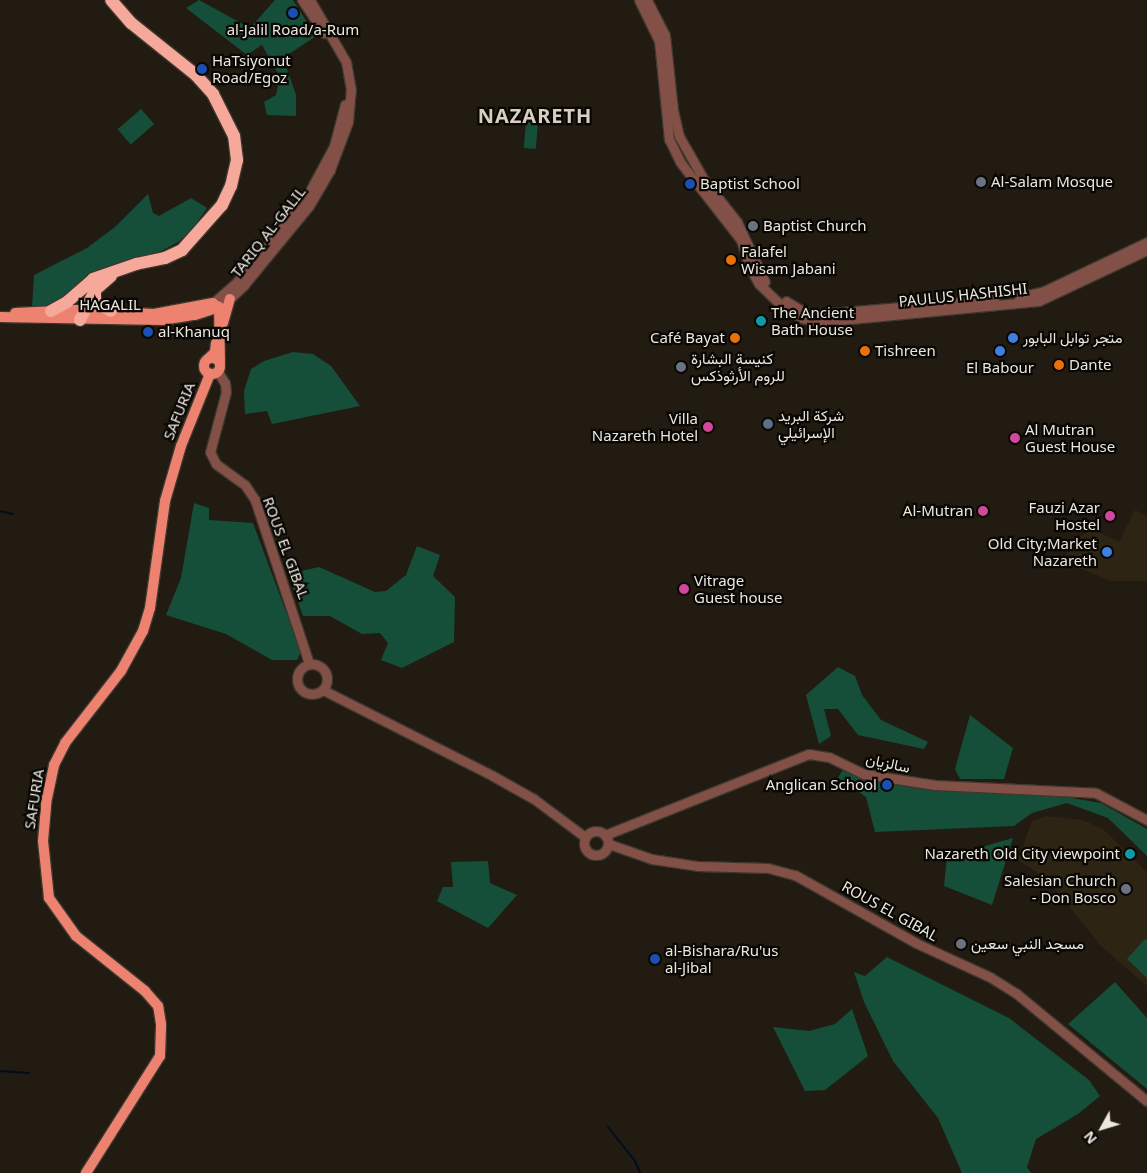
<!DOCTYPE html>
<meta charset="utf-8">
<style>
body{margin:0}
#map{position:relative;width:1147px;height:1173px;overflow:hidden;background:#221b11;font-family:"Noto Sans",Vazirmatn,sans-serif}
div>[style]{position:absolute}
.built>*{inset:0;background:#2e2413}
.green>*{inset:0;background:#154f3a;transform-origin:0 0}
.stream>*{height:2px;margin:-1px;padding:0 1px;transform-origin:1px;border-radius:1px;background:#000e1c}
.roads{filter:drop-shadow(1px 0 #3e382e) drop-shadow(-1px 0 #3e382e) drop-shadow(0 1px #3e382e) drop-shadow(0 -1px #3e382e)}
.minor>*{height:9px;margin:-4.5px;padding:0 4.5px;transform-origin:4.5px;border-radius:4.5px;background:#835047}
.minor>.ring{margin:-4.5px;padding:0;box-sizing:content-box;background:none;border:9px solid #835047;border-radius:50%}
.major>*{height:10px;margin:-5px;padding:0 5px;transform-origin:5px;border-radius:5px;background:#ec826f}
.major>.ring{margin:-5px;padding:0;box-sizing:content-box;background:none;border:10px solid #ec826f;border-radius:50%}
.highway>*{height:12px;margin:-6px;padding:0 6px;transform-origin:6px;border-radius:6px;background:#f6a99a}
.dots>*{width:14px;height:14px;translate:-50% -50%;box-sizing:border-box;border:2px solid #090704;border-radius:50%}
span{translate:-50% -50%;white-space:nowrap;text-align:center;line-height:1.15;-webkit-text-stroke:4.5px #090704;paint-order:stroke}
.poi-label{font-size:15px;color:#ebe7df}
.left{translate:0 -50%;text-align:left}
.right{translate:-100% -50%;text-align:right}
.street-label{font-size:15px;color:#ebe7df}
.district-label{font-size:20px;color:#d8cfc0;font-weight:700;letter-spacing:1px}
.north{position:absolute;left:1077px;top:1103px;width:50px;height:50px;-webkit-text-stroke:4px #090704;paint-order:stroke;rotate:231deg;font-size:14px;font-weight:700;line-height:20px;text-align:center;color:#ebe7df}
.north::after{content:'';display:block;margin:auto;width:18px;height:22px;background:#ebe7df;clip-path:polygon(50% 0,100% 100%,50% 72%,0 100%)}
</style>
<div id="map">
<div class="built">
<i style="clip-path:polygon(1135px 510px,1147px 516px,1147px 581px,1111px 581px,1065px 562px,1069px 543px,1093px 529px,1119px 542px)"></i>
<i style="clip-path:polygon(1046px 816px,1083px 820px,1103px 829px,1147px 872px,1147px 986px,1101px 946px,1047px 879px,1018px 860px,1032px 821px)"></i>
</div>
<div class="green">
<i style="clip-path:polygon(199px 0,250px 28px,275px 0,293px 0,316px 36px,283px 58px,296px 95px,296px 116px,267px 115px,264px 102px,276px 95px,280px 77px,262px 45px,247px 55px,186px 8px)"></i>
<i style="left:141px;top:109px;width:20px;height:31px;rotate:49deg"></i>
<i style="left:526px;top:122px;width:12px;height:26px;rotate:5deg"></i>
<i style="clip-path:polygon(148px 194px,153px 213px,159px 216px,191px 198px,207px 208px,191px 231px,178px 242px,57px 306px,32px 307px,34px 275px,87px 248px,115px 227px)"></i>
<i style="clip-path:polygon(293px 352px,313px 354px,331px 366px,360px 406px,272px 424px,267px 411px,245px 414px,244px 391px,251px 369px,264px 361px)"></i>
<i style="clip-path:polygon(194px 503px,209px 508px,209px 520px,253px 523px,301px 652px,297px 660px,272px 660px,226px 634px,166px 615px,181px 578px)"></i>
<i style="clip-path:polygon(417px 546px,440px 555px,433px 576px,455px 597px,454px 642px,402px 668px,381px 660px,388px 643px,380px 633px,362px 634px,330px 616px,303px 616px,288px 574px,319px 567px,375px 592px,386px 591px,406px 575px)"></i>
<i style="clip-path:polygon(838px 667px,855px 676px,862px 695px,881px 720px,928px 742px,924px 749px,858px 735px,838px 709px,824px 709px,831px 736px,819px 744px,806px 695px)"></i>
<i style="clip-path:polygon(970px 715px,1013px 748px,1004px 779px,960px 779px,955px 769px)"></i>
<i style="clip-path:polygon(843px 769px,864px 780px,928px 790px,1066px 797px,1101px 803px,1147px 829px,1147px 856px,1108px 818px,1067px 803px,1032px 813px,1014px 826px,875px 832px,866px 797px,838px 778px)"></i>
<i style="clip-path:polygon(1013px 838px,992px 905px,944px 886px,947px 857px)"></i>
<i style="clip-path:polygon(488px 861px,490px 883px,517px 895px,488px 928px,437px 901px,443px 887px,453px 887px,451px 862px)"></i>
<i style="clip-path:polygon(1145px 939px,1147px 940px,1147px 978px,1127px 959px)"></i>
<i style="clip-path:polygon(887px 957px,1009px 1018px,1089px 1080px,1100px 1096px,1078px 1114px,1036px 1139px,1027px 1167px,1031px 1173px,962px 1173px,938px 1118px,893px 1061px,864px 1002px,854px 972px,865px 976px)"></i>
<i style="clip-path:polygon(1115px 982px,1147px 1018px,1147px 1089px,1068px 1024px)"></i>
<i style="clip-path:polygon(852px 1009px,868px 1056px,825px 1090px,805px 1091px,773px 1027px,809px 1031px,835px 1024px)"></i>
</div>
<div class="stream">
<i style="left:0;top:511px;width:13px;rotate:13deg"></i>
<i style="left:0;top:1071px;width:29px;rotate:4deg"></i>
<i style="left:608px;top:1127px;width:43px;rotate:51.5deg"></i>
<i style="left:635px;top:1161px;width:13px;rotate:67deg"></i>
</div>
<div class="roads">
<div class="minor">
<i style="left:302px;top:0;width:40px;rotate:56deg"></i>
<i style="left:639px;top:0;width:46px;rotate:64deg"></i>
<i style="left:659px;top:41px;width:99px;rotate:84.2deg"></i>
<i style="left:669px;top:139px;width:25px;rotate:64deg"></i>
<i style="left:680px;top:162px;width:99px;rotate:52deg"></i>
<i style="left:741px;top:240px;width:27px;rotate:73deg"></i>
<i style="left:749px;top:266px;width:21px;rotate:61deg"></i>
<i style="left:759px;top:284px;width:30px;rotate:44deg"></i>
<i style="left:781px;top:305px;width:25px;rotate:32deg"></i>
<i style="left:802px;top:318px;width:18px;rotate:13deg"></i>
<i style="left:820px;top:322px;width:220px;rotate:-5.5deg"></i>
<i style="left:1039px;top:301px;width:119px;rotate:-25.3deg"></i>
<i style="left:647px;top:0;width:39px;rotate:63deg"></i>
<i style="left:665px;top:35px;width:75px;rotate:83.9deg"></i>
<i style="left:673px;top:110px;width:27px;rotate:77deg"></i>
<i style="left:679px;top:136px;width:51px;rotate:60.4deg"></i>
<i style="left:704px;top:180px;width:53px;rotate:51.8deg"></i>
<i style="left:737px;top:222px;width:66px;rotate:65deg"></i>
<i style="left:1019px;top:297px;width:26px;rotate:-13deg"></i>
<i style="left:1044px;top:291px;width:114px;rotate:-25.4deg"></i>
<i style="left:786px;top:301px;width:21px;rotate:31deg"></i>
<i style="left:804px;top:312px;width:15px;rotate:8deg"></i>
<i style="left:819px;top:314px;width:176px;rotate:-4.9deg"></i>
<i style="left:213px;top:303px;width:32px;rotate:-41deg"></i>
<i style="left:237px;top:282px;width:104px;rotate:-50.1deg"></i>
<i style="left:304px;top:202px;width:64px;rotate:-61.8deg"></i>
<i style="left:334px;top:146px;width:43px;rotate:-75.3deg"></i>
<i style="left:225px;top:303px;width:26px;rotate:-43deg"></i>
<i style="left:244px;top:285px;width:102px;rotate:-50.6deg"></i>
<i style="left:309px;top:206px;width:42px;rotate:-59.7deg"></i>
<i style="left:330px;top:170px;width:51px;rotate:-69.4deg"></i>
<i style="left:348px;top:122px;width:32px;rotate:-85deg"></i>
<i style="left:351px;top:90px;width:28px;rotate:-100deg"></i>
<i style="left:346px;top:62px;width:72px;rotate:-120.1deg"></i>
<i style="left:218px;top:372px;width:13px;rotate:58deg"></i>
<i style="left:225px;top:383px;width:9px;rotate:84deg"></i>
<i style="left:226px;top:392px;width:62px;rotate:104.9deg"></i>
<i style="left:210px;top:452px;width:13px;rotate:63deg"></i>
<i style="left:216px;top:464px;width:36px;rotate:36deg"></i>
<i style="left:245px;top:485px;width:18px;rotate:56deg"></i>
<i style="left:255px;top:500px;width:172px;rotate:71.7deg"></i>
<i class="ring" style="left:297px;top:664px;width:21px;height:21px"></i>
<i style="left:325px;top:691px;width:188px;rotate:26.8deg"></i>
<i style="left:493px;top:776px;width:47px;rotate:29.3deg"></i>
<i style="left:534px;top:799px;width:64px;rotate:36.7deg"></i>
<i class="ring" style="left:584px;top:831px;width:15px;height:15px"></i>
<i style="left:605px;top:835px;width:219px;rotate:-21.7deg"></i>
<i style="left:809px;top:754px;width:20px;rotate:9deg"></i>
<i style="left:829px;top:757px;width:39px;rotate:26deg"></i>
<i style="left:864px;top:774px;width:72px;rotate:8.8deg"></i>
<i style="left:935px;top:785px;width:161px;rotate:2.8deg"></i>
<i style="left:1096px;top:793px;width:58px;rotate:27.9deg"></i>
<i style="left:609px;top:844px;width:46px;rotate:19.2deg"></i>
<i style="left:652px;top:859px;width:47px;rotate:8.7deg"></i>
<i style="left:698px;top:866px;width:70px;rotate:1.6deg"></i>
<i style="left:768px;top:868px;width:28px;rotate:15deg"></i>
<i style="left:795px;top:875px;width:139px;rotate:29.3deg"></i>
<i style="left:916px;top:943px;width:81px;rotate:24.7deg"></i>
<i style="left:990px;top:977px;width:32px;rotate:32deg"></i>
<i style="left:1017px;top:994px;width:168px;rotate:39.5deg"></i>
</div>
<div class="major">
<i style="left:215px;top:305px;width:4px;rotate:27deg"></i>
<i style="left:219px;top:307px;width:55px;rotate:89deg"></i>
<i style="left:15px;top:313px;width:61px;rotate:-2.8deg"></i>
<i style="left:76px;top:310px;width:78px;rotate:2.9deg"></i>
<i style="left:154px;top:314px;width:60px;rotate:-10.6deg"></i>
<i style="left:0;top:317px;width:162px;rotate:1.1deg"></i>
<i style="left:162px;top:320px;width:33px;rotate:-9deg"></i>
<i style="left:195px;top:315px;width:25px;rotate:-18deg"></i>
<i style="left:223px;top:323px;width:25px;rotate:-74deg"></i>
<i class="ring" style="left:204px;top:358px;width:6px;height:6px"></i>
<i style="left:208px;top:359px;width:10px;rotate:-45deg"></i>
<i style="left:215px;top:352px;width:9px;rotate:-84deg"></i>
<i style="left:86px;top:1173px;width:138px;rotate:-57.7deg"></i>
<i style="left:160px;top:1056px;width:32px;rotate:-88deg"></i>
<i style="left:161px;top:1024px;width:18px;rotate:-99deg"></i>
<i style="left:158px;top:1006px;width:20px;rotate:-131deg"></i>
<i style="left:145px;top:991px;width:88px;rotate:-141.4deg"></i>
<i style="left:76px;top:936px;width:47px;rotate:-125.4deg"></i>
<i style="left:49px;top:898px;width:57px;rotate:-96deg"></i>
<i style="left:43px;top:841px;width:38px;rotate:-85deg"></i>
<i style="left:46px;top:803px;width:39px;rotate:-78deg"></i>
<i style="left:54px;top:765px;width:25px;rotate:-63deg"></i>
<i style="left:65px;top:743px;width:91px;rotate:-52.1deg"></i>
<i style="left:121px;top:671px;width:46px;rotate:-61.2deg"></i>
<i style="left:143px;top:631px;width:24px;rotate:-73deg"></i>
<i style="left:150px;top:608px;width:108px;rotate:-82deg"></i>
<i style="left:165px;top:501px;width:57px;rotate:-73.8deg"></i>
<i style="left:181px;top:446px;width:78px;rotate:-68.1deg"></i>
</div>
<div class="highway">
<i style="left:95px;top:290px;width:12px;rotate:90deg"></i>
<i style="left:95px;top:302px;width:18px;rotate:29deg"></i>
<i style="left:51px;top:311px;width:18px;rotate:-29deg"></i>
<i style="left:67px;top:302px;width:35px;rotate:-41deg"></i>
<i style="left:93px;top:279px;width:46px;rotate:-19.2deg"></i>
<i style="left:136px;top:264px;width:30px;rotate:-12deg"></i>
<i style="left:165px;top:258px;width:19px;rotate:-25deg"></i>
<i style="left:182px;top:250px;width:60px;rotate:-48.4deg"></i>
<i style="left:222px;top:205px;width:21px;rotate:-65deg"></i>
<i style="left:231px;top:186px;width:27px;rotate:-77deg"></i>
<i style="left:237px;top:160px;width:24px;rotate:-97deg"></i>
<i style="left:234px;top:136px;width:47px;rotate:-116.6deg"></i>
<i style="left:213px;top:94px;width:25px;rotate:-132deg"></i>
<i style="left:196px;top:75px;width:83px;rotate:-141.3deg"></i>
<i style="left:131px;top:23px;width:30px;rotate:-131deg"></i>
<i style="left:80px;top:320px;width:34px;rotate:-63deg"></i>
<i style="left:95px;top:290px;width:21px;rotate:-41deg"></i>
</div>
</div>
<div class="dots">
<i style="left:293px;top:13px;background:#1a4fb4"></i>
<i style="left:202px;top:69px;background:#1a4fb4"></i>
<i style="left:981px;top:182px;background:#6b7280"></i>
<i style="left:690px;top:184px;background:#1a4fb4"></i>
<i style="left:753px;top:226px;background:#6b7280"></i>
<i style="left:731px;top:260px;background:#e8710a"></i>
<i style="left:761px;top:321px;background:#0f9aa8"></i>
<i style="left:148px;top:332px;background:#1a4fb4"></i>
<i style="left:735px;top:338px;background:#e8710a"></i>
<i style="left:1013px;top:338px;background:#3f7fe0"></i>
<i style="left:865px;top:351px;background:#e8710a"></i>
<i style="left:1000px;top:351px;background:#3f7fe0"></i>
<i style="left:1059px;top:365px;background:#e8710a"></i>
<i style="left:681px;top:367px;background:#6b7280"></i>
<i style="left:768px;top:424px;background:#5c6f8a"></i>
<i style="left:708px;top:427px;background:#d1479c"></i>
<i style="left:1015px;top:438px;background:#d1479c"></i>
<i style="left:983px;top:511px;background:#d1479c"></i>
<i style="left:1110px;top:516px;background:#d1479c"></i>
<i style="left:1107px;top:552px;background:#3f7fe0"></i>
<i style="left:684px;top:589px;background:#d1479c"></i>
<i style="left:887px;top:785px;background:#1a4fb4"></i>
<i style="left:1130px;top:854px;background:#0f9aa8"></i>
<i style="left:1126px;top:889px;background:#6b7280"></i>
<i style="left:961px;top:944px;background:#6b7280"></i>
<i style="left:655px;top:959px;background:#1a4fb4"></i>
</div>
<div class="poi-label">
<span style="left:293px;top:30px">al-Jalil Road/a-Rum</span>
<span class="left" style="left:212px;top:69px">HaTsiyonut<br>Road/Egoz</span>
<span class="left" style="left:991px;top:182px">Al-Salam Mosque</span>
<span class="left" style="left:700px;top:184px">Baptist School</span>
<span class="left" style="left:763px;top:226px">Baptist Church</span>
<span class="left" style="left:741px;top:260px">Falafel<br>Wisam Jabani</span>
<span class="left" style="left:771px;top:321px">The Ancient<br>Bath House</span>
<span class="left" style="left:158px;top:332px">al-Khanuq</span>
<span class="right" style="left:725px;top:338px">Café Bayat</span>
<span class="left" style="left:1023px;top:338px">متجر توابل البابور</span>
<span class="left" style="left:875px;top:351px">Tishreen</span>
<span class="left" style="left:691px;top:367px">كنيسة البشارة<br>للروم الأرثوذكس</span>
<span class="left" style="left:1069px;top:365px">Dante</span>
<span style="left:1000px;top:368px">El Babour</span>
<span class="left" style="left:778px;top:424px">شركة البريد<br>الإسرائيلي</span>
<span class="right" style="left:698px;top:427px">Villa<br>Nazareth Hotel</span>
<span class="left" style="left:1025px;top:438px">Al Mutran<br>Guest House</span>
<span class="right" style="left:1100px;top:516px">Fauzi Azar<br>Hostel</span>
<span class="right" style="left:973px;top:511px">Al-Mutran</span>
<span class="right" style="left:1097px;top:552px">Old City;Market<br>Nazareth</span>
<span class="left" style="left:694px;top:589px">Vitrage<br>Guest house</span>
<span class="right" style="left:877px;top:785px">Anglican School</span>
<span class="right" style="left:1120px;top:854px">Nazareth Old City viewpoint</span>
<span class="right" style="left:1116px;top:889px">Salesian Church<br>- Don Bosco</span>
<span class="left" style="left:971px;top:944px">مسجد النبي سعين</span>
<span class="left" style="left:665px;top:959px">al-Bishara/Ru'us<br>al-Jibal</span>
</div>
<div class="street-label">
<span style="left:268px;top:232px;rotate:-52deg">TARIQ AL-GALIL</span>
<span style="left:963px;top:295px;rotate:-6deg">PAULUS HASHISHI</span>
<span style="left:110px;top:305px">HAGALIL</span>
<span style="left:179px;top:411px;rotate:-68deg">SAFURIA</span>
<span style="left:286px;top:548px;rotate:70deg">ROUS EL GIBAL</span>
<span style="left:888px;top:763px;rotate:12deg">سالزيان</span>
<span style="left:34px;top:799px;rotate:-81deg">SAFURIA</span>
<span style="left:890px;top:911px;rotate:29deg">ROUS EL GIBAL</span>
</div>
<div class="district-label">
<span style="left:535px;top:115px">NAZARETH</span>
</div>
<div class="north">N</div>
</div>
